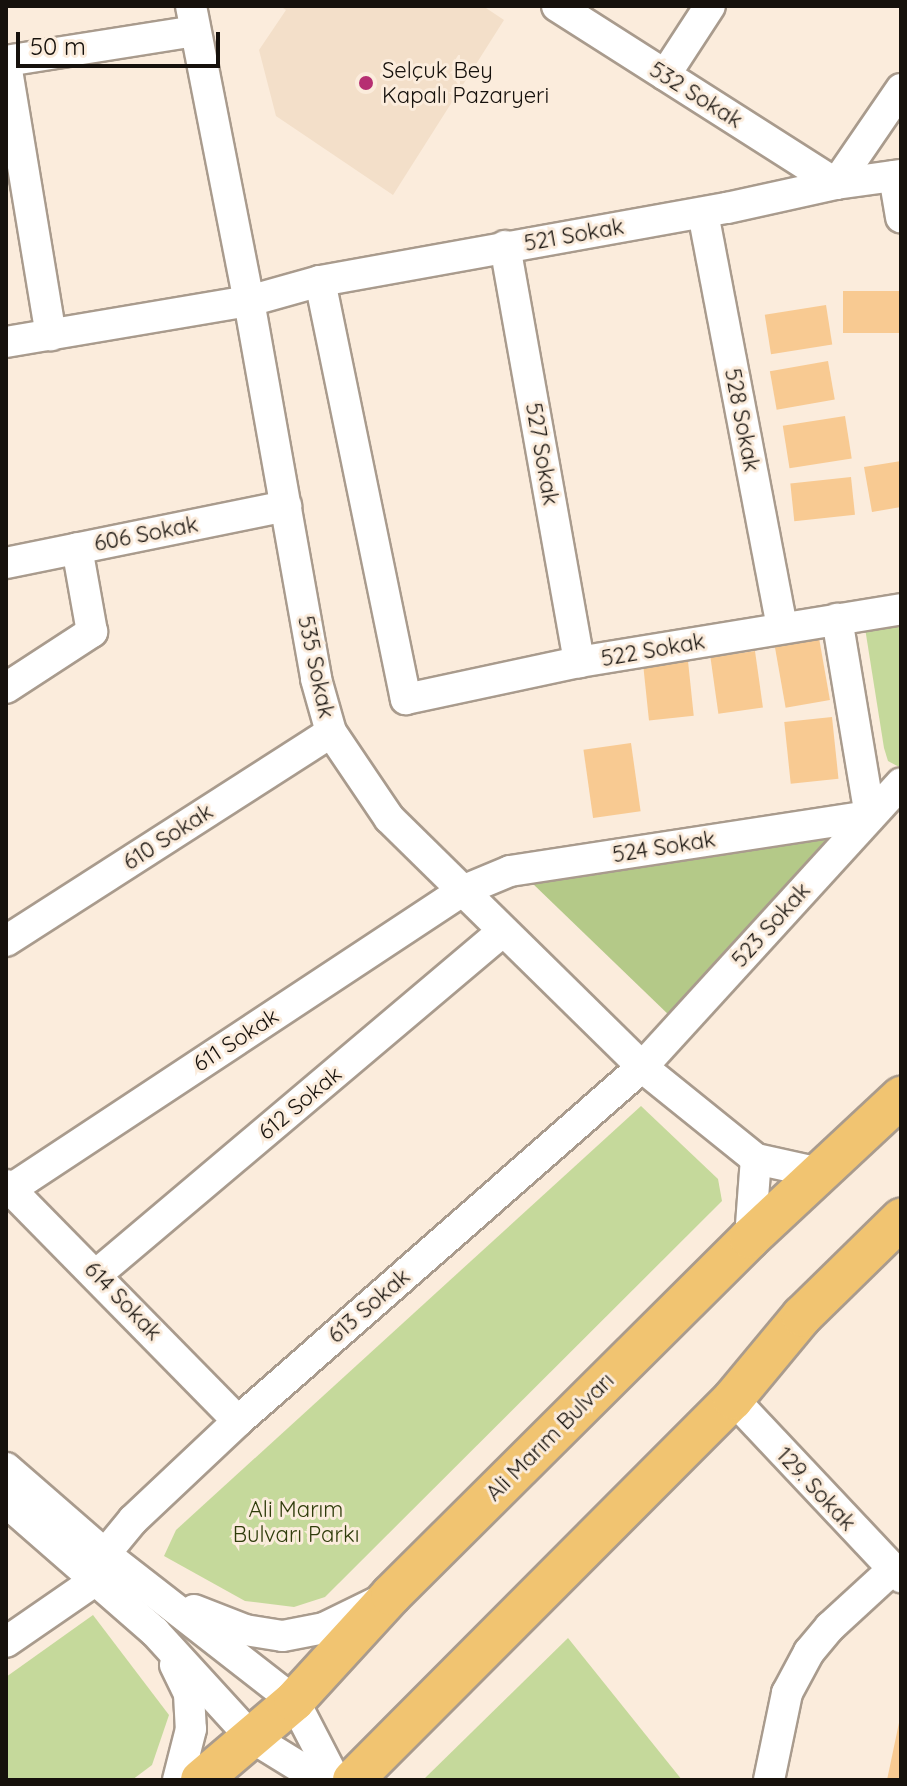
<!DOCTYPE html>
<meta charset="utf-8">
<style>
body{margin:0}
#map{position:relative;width:907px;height:1786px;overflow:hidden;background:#fbecdc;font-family:Quicksand,sans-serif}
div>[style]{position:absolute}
.built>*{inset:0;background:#f3dfc9}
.green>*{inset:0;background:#c5d99b}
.forest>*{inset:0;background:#b4c988}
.building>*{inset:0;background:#f8ca92;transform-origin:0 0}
.roads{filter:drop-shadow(2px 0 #a99b8d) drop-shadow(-2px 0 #a99b8d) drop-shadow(0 2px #a99b8d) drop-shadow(0 -2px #a99b8d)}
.minor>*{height:30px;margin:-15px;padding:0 15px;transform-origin:15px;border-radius:15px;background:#fff}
.major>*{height:40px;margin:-20px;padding:0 20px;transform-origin:20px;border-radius:20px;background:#f1c471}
.dots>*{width:22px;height:22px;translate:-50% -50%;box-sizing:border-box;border:4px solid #fbecdc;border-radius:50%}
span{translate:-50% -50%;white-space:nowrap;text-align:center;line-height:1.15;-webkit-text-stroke:6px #fbecdc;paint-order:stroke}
.poi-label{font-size:22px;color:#16110c}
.left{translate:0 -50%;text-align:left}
.street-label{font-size:22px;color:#16110c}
.park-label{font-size:22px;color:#2f3c0b}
.frame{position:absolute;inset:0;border:8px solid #16110c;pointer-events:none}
.scale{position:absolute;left:16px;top:32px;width:204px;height:36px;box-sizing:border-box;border:4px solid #16110c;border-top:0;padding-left:10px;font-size:24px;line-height:28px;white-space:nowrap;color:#16110c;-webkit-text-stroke:6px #fbecdc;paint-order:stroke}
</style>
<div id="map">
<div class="built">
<i style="clip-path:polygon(280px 6px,483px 6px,504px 20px,393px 195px,276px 116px,259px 50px,286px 10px)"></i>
</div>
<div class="green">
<i style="clip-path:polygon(901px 623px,901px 768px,888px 761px,884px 748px,865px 628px)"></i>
<i style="clip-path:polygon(641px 1106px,718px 1179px,722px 1201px,325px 1597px,294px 1607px,245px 1601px,164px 1556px,176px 1530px)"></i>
<i style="clip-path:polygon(93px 1615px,169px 1715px,152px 1765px,132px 1780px,6px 1780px,6px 1677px)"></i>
<i style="clip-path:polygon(568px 1638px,682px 1780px,423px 1780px)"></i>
</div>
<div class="forest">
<i style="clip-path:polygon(830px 839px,672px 1018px,531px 882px)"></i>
</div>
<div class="building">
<i style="left:901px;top:291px;width:42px;height:58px;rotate:90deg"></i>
<i style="left:826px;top:305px;width:40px;height:62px;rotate:81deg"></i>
<i style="left:828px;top:361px;width:39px;height:59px;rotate:80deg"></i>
<i style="left:845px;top:416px;width:43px;height:63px;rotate:81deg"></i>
<i style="clip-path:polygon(901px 461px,901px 507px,872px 512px,864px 467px)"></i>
<i style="left:851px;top:477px;width:38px;height:61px;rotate:84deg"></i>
<i style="left:819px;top:638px;width:63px;height:45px;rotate:80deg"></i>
<i style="left:755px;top:651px;width:57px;height:45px;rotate:82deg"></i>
<i style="left:688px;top:661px;width:55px;height:45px;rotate:84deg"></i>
<i style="left:832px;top:717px;width:62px;height:48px;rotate:84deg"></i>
<i style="left:631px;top:743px;width:69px;height:48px;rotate:82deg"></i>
<i style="clip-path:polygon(900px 1718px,901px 1780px,887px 1780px)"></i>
</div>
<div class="roads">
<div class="minor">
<i style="left:191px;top:6px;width:301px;rotate:78.9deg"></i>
<i style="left:249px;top:301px;width:384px;rotate:79.9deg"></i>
<i style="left:316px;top:679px;width:55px;rotate:74.2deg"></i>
<i style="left:331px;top:732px;width:104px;rotate:56deg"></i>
<i style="left:389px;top:818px;width:355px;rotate:44.5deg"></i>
<i style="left:642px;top:1067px;width:146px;rotate:38.9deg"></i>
<i style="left:756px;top:1159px;width:66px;rotate:12.3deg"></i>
<i style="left:557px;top:6px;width:331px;rotate:32.5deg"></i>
<i style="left:836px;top:184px;width:115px;rotate:-55.6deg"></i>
<i style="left:6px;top:61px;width:191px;rotate:-9deg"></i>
<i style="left:6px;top:64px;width:275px;rotate:80.6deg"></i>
<i style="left:665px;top:75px;width:82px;rotate:-56.9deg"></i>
<i style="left:894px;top:176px;width:42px;rotate:80.3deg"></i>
<i style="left:703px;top:213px;width:422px;rotate:79.2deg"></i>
<i style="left:505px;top:246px;width:423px;rotate:79.9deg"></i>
<i style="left:320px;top:281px;width:427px;rotate:78.4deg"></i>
<i style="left:406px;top:699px;width:177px;rotate:-12.1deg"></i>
<i style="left:579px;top:662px;width:326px;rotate:-9.3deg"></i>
<i style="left:6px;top:342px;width:246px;rotate:-9.6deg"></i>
<i style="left:249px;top:301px;width:74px;rotate:-15.7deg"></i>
<i style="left:320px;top:281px;width:413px;rotate:-10.2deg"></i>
<i style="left:727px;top:208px;width:112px;rotate:-12.4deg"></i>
<i style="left:836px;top:184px;width:66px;rotate:-7.9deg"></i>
<i style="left:6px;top:563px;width:286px;rotate:-11.5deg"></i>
<i style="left:6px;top:688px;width:103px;rotate:-33.1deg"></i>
<i style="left:92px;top:632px;width:85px;rotate:-100.1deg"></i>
<i style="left:6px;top:941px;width:386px;rotate:-32.7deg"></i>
<i style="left:6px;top:1185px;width:331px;rotate:45.5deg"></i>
<i style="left:11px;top:1189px;width:541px;rotate:-33.45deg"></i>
<i style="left:462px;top:891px;width:52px;rotate:-22.6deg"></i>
<i style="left:510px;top:871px;width:364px;rotate:-8.7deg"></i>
<i style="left:870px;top:816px;width:200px;rotate:-99.5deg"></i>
<i style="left:750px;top:1238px;width:79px;rotate:-85.7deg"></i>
<i style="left:97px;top:1274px;width:530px;rotate:-40.18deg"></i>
<i style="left:733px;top:1399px;width:245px;rotate:46.7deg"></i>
<i style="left:6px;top:1468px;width:131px;rotate:41deg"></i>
<i style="left:105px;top:1554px;width:239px;rotate:37.9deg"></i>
<i style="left:294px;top:1701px;width:89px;rotate:62.6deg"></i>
<i style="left:6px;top:1502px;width:198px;rotate:41.1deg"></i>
<i style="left:155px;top:1632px;width:142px;rotate:47.6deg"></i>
<i style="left:251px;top:1737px;width:82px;rotate:31.6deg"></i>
<i style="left:105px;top:1554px;width:44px;rotate:-50.5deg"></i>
<i style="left:133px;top:1520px;width:144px;rotate:-43.3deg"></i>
<i style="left:238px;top:1421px;width:537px;rotate:-41.23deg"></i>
<i style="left:642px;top:1067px;width:384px;rotate:-47.6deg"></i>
<i style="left:194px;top:1610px;width:55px;rotate:21.4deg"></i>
<i style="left:245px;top:1630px;width:38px;rotate:9deg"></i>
<i style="left:283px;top:1636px;width:42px;rotate:-11deg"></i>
<i style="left:324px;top:1628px;width:57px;rotate:-26.1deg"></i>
<i style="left:6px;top:1642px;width:109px;rotate:-34.6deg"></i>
<i style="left:175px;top:1665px;width:32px;rotate:64deg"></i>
<i style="left:189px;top:1694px;width:35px;rotate:87deg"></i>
<i style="left:191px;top:1729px;width:53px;rotate:104.3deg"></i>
<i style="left:769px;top:1780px;width:89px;rotate:-78.3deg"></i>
<i style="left:787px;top:1693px;width:47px;rotate:-61.8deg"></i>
<i style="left:809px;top:1652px;width:33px;rotate:-50deg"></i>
<i style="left:830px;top:1627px;width:84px;rotate:-42.6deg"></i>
</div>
<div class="major">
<i style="left:201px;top:1780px;width:122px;rotate:-40.3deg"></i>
<i style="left:294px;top:1701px;width:144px;rotate:-47.5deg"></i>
<i style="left:391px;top:1595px;width:506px;rotate:-44.84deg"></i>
<i style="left:750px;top:1238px;width:207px;rotate:-43deg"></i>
<i style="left:353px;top:1780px;width:538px;rotate:-45.08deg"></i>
<i style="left:733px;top:1399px;width:108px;rotate:-50.3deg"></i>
<i style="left:802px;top:1316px;width:139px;rotate:-44.4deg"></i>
</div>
</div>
<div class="dots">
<i style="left:366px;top:83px;background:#b62f72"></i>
</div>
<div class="poi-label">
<span class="left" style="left:382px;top:83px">Selçuk Bey<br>Kapalı Pazaryeri</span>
</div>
<div class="street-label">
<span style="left:696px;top:95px;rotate:32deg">532 Sokak</span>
<span style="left:574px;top:235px;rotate:-10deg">521 Sokak</span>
<span style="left:742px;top:420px;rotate:79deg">528 Sokak</span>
<span style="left:542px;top:454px;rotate:80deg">527 Sokak</span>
<span style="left:146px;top:534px;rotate:-11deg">606 Sokak</span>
<span style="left:653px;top:650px;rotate:-10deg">522 Sokak</span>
<span style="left:316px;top:667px;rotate:78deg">535 Sokak</span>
<span style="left:168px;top:837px;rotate:-33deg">610 Sokak</span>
<span style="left:664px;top:847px;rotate:-9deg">524 Sokak</span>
<span style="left:771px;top:925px;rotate:-48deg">523 Sokak</span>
<span style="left:236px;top:1040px;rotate:-33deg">611 Sokak</span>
<span style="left:300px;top:1103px;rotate:-40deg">612 Sokak</span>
<span style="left:123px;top:1301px;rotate:46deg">614 Sokak</span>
<span style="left:369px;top:1306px;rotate:-41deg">613 Sokak</span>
<span style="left:550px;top:1437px;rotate:-45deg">Ali Marım Bulvarı</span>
<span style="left:816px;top:1489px;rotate:47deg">129. Sokak</span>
</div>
<div class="park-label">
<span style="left:296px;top:1522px">Ali Marım<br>Bulvarı Parkı</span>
</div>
<div class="frame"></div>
<div class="scale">50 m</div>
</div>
